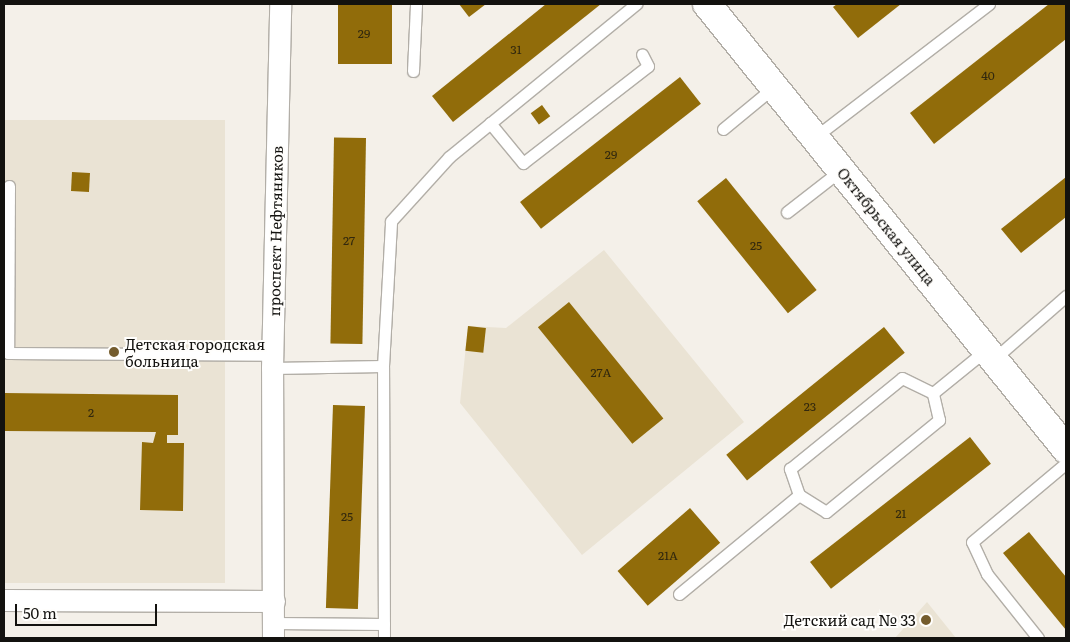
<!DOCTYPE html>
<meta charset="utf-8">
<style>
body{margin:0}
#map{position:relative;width:1070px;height:642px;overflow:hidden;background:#f4f0e9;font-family:Literata,serif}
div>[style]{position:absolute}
.built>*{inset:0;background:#eae3d4;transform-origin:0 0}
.building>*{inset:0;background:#916c0a;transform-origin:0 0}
.roads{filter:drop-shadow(1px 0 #b2aea7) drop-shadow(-1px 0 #b2aea7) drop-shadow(0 1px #b2aea7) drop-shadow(0 -1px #b2aea7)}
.service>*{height:11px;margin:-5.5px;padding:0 5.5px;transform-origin:5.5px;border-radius:5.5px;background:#fff}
.minor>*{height:21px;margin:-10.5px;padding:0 10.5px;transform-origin:10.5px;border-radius:10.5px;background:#fff}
.tertiary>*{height:28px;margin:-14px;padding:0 14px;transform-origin:14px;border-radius:14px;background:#fff}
.dots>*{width:14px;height:14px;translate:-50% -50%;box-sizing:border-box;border:2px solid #fffefc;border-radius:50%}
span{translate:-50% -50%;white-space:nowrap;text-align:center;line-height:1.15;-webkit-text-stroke:4px #fffefc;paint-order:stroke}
.number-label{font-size:12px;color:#32280e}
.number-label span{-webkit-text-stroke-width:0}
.street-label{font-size:15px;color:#13120f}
.poi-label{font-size:15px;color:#13120f}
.left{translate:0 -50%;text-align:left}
.right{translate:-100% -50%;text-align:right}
.frame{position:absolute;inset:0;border:5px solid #13120f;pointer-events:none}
.scale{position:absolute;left:15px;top:604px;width:142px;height:22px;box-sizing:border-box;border:2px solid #13120f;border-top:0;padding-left:6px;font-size:15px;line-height:18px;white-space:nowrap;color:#13120f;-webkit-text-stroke:4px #fffefc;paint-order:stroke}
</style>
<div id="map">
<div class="built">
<i style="left:4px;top:120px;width:221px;height:463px"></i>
<i style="clip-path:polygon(604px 250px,744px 422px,582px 555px,460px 403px,468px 326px,506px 328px)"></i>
<i style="clip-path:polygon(927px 602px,956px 638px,895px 638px)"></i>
</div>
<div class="building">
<i style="left:338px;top:4px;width:54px;height:60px"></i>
<i style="clip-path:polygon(459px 4px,486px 4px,469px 17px)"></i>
<i style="clip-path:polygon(546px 4px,601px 4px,453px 122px,432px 96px)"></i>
<i style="clip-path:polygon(837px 4px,901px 4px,858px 38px,833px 7px)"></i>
<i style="clip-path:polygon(1049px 4px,1066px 4px,1066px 39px,934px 144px,910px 113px)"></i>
<i style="left:680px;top:77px;width:34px;height:203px;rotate:52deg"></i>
<i style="left:542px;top:105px;width:14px;height:14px;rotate:54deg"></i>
<i style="left:366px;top:138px;width:206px;height:32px;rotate:91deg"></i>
<i style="left:72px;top:172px;width:18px;height:19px;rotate:3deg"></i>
<i style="clip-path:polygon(1066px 177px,1066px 217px,1021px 253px,1001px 229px)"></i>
<i style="left:726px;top:178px;width:144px;height:37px;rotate:51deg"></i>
<i style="left:569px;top:302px;width:150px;height:40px;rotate:51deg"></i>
<i style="left:468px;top:326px;width:18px;height:25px;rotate:6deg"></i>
<i style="left:884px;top:327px;width:33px;height:203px;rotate:51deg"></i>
<i style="clip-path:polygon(4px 393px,178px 395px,178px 435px,167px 435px,167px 443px,184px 443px,183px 511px,140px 510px,142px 442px,153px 443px,156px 432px,4px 431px)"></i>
<i style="left:333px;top:405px;width:32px;height:203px;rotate:2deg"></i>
<i style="left:970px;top:437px;width:34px;height:203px;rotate:52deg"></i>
<i style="left:690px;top:508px;width:46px;height:96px;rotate:49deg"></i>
<i style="clip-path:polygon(1029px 532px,1066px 577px,1066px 630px,1003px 553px)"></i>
</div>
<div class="roads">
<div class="service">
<i style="left:413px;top:71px;width:67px;rotate:-87.4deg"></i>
<i style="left:490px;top:123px;width:52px;rotate:50.5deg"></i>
<i style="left:523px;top:163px;width:158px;rotate:-37.8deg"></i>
<i style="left:648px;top:66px;width:13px;rotate:-117deg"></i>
<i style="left:723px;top:129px;width:66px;rotate:-39.5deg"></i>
<i style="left:815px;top:137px;width:219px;rotate:-37.4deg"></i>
<i style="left:9px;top:186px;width:167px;rotate:90.3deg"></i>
<i style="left:8px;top:353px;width:264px;rotate:0.4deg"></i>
<i style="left:787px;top:212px;width:68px;rotate:-37.9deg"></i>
<i style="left:994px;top:359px;width:96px;rotate:-41.2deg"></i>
<i style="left:272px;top:368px;width:111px;rotate:-1deg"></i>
<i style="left:799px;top:495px;width:28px;rotate:-109deg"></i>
<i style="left:790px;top:469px;width:144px;rotate:-39.1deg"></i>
<i style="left:902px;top:378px;width:34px;rotate:26deg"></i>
<i style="left:679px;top:594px;width:156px;rotate:-39.5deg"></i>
<i style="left:799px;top:495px;width:32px;rotate:32deg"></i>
<i style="left:826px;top:512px;width:146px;rotate:-39.2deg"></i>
<i style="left:939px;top:420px;width:28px;rotate:-103deg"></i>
<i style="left:933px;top:393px;width:68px;rotate:-39.1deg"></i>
<i style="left:273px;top:623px;width:111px;rotate:0.5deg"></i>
<i style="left:384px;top:638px;width:272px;rotate:-90.2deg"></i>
<i style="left:383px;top:366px;width:145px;rotate:-86.8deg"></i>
<i style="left:391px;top:221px;width:86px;rotate:-47.8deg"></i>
<i style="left:449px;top:157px;width:242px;rotate:-39.3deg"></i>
<i style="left:1038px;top:638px;width:82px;rotate:-128.6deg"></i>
<i style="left:987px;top:574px;width:35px;rotate:-115deg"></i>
<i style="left:972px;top:542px;width:123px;rotate:-40deg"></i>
</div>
<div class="minor">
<i style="left:4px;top:600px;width:270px;rotate:0.2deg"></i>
<i style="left:273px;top:638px;width:270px;rotate:-90.2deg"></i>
<i style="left:272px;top:368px;width:364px;rotate:-88.7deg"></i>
</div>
<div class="tertiary">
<i style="left:707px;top:4px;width:572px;rotate:51.11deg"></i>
</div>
</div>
<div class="dots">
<i style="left:114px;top:352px;background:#745c2d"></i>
<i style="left:926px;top:620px;background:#745c2d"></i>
</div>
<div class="number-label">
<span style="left:364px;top:34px">29</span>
<span style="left:516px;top:50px">31</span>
<span style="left:988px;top:76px">40</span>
<span style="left:611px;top:155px">29</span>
<span style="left:349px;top:241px">27</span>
<span style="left:756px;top:246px">25</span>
<span style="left:601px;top:373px">27А</span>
<span style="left:810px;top:407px">23</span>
<span style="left:91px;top:413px">2</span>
<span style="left:901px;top:514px">21</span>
<span style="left:347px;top:517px">25</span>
<span style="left:668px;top:556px">21А</span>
</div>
<div class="street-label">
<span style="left:887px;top:226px;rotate:51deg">Октябрьская улица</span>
<span style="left:275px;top:231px;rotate:-89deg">проспект Нефтяников</span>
</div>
<div class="poi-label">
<span class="left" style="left:125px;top:352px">Детская городская<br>больница</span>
<span class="right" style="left:916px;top:620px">Детский сад № 33</span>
</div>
<div class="frame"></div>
<div class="scale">50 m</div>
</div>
